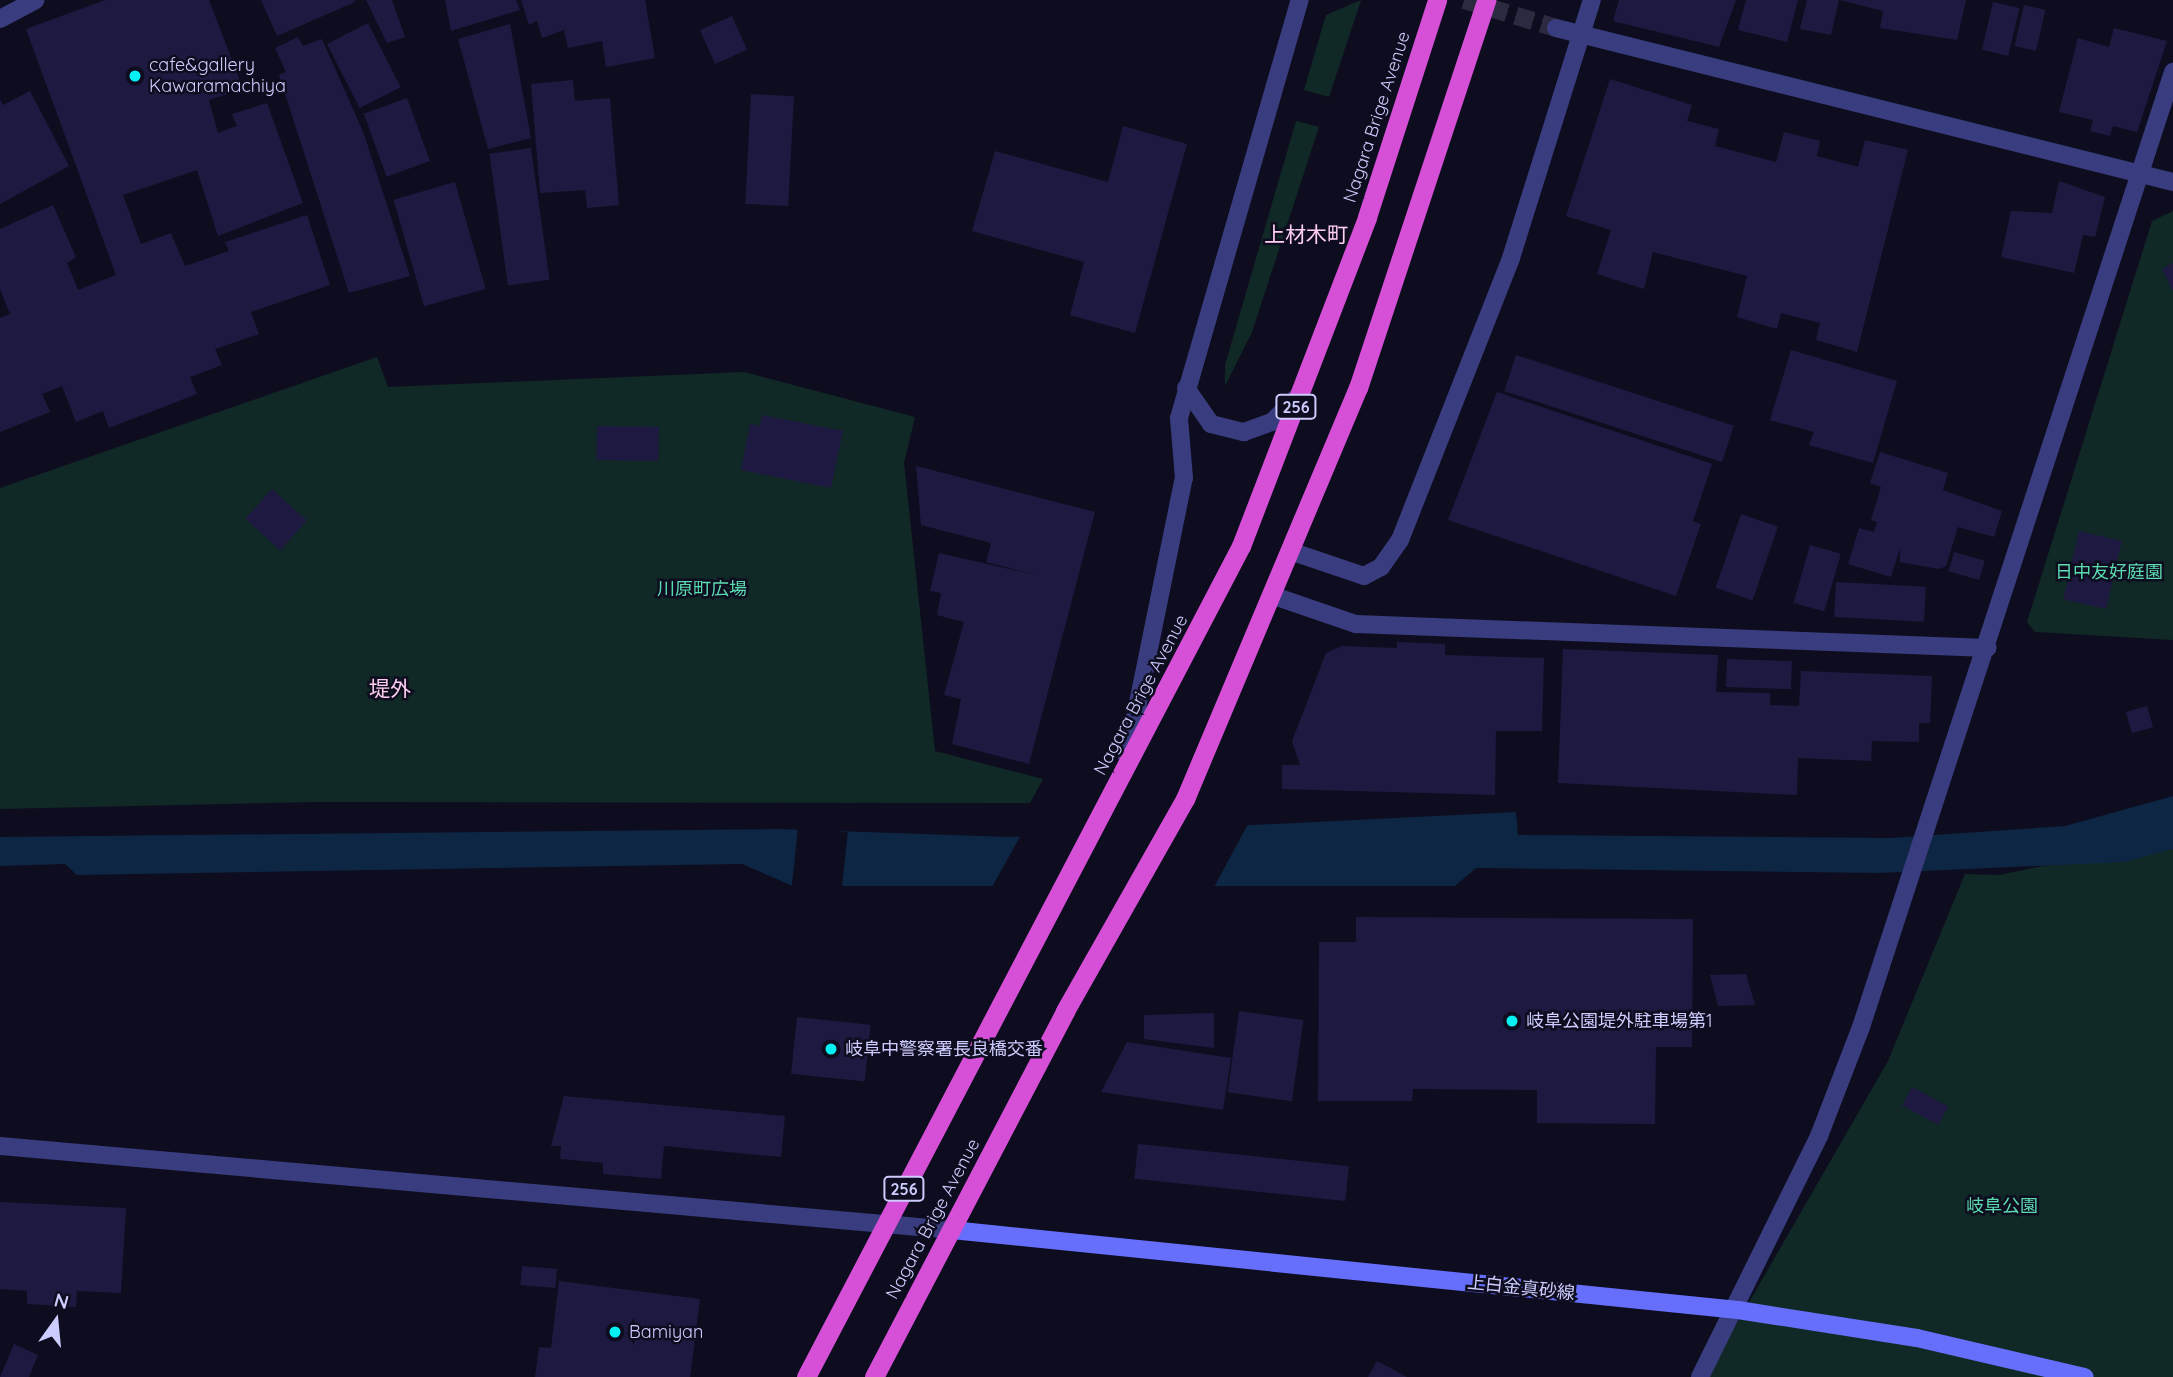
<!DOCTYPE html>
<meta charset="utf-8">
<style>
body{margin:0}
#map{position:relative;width:2173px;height:1377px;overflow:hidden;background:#0e0d1f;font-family:Quicksand,"Noto Sans JP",sans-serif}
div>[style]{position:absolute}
.green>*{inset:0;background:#102926}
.water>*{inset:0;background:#0d2643}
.pier>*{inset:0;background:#0e0d1f;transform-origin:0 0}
.building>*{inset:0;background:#1e1940;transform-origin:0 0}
.minor-tunnel>*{height:18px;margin-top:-9px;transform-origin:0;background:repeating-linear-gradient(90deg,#2b2a40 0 18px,transparent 0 27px)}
.minor>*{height:18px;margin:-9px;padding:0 9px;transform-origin:9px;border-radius:9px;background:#393c7e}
.tertiary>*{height:18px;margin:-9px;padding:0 9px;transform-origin:9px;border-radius:9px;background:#393c7e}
.secondary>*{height:18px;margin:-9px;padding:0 9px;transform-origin:9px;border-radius:9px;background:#656ffc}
.trunk>*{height:19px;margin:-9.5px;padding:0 9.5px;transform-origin:9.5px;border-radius:9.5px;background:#d550d6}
.dots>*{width:19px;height:19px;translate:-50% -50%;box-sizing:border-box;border:4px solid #0e0d1f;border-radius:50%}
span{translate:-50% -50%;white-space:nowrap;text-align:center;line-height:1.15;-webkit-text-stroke:5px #0e0d1f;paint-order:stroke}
.shield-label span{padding:2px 5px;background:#0e0d1f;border:2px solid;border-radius:5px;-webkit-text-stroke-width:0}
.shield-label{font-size:16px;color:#cdccfe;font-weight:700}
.poi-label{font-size:18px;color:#cdccfe}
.left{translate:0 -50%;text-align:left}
.street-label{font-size:18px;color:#cdccfe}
.park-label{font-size:18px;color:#5adcb0}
.quarter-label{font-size:21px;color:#fecef1}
.north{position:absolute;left:21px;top:1286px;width:70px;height:70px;-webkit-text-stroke:5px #0e0d1f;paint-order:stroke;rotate:15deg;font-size:19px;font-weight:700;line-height:28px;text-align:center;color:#cdccfe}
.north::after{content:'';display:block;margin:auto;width:24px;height:32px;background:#cdccfe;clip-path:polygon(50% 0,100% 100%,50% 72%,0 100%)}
</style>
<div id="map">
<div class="green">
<i style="clip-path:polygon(1361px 0,1329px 97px,1304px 90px,1326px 15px)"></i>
<i style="clip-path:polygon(1296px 121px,1319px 127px,1252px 332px,1225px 386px,1225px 365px)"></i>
<i style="clip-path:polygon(2173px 211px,2173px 640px,2035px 632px,2027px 622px,2152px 221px)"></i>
<i style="clip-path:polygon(377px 357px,388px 387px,744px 372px,915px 417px,904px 463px,935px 751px,1043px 779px,1030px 803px,315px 802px,0 809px,0 488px)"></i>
<i style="clip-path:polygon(2173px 839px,2173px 1377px,1706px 1377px,1888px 1061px,1965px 874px,1999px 875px)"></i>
</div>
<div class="water">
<i style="clip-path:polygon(2173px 796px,2173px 849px,2124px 862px,1879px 873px,1476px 868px,1455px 886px,793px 886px,742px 864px,77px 875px,65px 864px,0 866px,0 837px,778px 829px,1010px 837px,1516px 812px,1518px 835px,1890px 838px,2065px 826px)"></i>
</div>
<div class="pier">
<i style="clip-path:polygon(1248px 824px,1213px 889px,991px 889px,1022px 833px)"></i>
<i style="left:798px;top:827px;width:50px;height:62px;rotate:6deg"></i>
</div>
<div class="building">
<i style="clip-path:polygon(105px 0,209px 0,243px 89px,209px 100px,218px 133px,237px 126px,232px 114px,267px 103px,303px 203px,218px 236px,197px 170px,123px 195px,141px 244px,171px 233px,185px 266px,229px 251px,225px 242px,307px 215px,330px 285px,251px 312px,259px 334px,215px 349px,222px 365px,190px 377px,197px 394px,109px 428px,103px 411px,76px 422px,62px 386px,42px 394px,50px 412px,0 432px,0 318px,10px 314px,0 289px,0 229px,53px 205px,76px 257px,67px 263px,78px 290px,116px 275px,26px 29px)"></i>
<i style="clip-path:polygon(261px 0,354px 0,355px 2px,277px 36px)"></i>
<i style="clip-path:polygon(366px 0,392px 0,405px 37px,387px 43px)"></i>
<i style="clip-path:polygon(445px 0,516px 0,520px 10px,451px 31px)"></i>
<i style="clip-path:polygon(521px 0,645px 0,655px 58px,606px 67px,602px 41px,568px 48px,564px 30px,542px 38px,537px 21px,529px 25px)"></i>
<i style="clip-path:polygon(1619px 0,1736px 0,1719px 47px,1613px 21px)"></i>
<i style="clip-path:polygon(1746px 0,1798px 0,1787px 42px,1738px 30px)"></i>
<i style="clip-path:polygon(1807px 0,1839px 0,1831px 35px,1800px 29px)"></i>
<i style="clip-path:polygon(1840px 0,1966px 0,1957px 40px,1880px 28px,1883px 11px)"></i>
<i style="left:1993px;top:2px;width:27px;height:49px;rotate:13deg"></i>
<i style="left:2024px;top:5px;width:22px;height:42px;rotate:13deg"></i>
<i style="left:732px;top:16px;width:37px;height:35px;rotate:66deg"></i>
<i style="left:368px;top:23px;width:72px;height:46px;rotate:63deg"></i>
<i style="clip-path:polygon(510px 24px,531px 138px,488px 149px,458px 39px)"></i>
<i style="clip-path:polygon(2114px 28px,2167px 41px,2137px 132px,2113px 126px,2110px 136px,2090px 131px,2093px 120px,2059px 112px,2078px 38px,2109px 47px)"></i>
<i style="clip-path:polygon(298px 37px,303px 46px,322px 39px,364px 134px,410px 276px,349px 293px,279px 75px,286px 72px,275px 48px)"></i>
<i style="clip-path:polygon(1610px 79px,1692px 105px,1687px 121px,1719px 129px,1715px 146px,1776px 162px,1784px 132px,1820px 141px,1817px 156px,1858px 167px,1865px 140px,1908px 150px,1857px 352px,1816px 340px,1820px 323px,1781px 313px,1777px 329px,1737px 317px,1747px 276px,1653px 252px,1644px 289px,1597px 274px,1611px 230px,1566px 216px)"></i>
<i style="clip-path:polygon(573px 80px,575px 101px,610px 98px,619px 205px,587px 208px,585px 190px,540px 193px,531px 84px)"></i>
<i style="clip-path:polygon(30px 91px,69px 166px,0 204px,0 99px,3px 105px)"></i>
<i style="left:751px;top:94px;width:43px;height:110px;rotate:3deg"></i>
<i style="left:407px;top:98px;width:67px;height:46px;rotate:70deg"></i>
<i style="clip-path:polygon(1123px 126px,1187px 144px,1135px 333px,1070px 315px,1084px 262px,972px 231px,995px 151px,1108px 182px)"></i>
<i style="left:531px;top:148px;width:133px;height:42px;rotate:82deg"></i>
<i style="clip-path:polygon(2059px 181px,2105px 197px,2095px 237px,2083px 235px,2074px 273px,2001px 257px,2011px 211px,2052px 213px)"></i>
<i style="left:455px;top:182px;width:111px;height:64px;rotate:74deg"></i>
<i style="clip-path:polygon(2173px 263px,2173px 291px,2162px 269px)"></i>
<i style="clip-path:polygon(1791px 350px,1897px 381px,1873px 463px,1809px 445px,1814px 432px,1770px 420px)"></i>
<i style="left:1516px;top:355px;width:229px;height:38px;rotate:18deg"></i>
<i style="clip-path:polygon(1497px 392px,1712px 464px,1693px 521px,1701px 524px,1676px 596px,1448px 520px)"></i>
<i style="clip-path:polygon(762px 415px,843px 431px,831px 488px,741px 470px,750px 424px,760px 426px)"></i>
<i style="left:597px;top:426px;width:62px;height:34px;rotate:1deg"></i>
<i style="clip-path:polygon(1880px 452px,1948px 473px,1943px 490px,2002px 511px,1994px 537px,1958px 527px,1946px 566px,1939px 569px,1900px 562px,1900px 548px,1891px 577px,1848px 564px,1859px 528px,1874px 532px,1877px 522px,1871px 520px,1881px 487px,1870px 483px)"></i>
<i style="clip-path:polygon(916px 466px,1095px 512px,1029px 764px,952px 744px,961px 699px,944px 695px,964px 622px,937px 615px,941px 593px,930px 591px,939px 553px,1036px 575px,986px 562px,991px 543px,921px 525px)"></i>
<i style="left:272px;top:489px;width:47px;height:40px;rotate:42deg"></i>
<i style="left:1741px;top:514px;width:39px;height:78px;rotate:19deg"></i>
<i style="left:2079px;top:531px;width:44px;height:70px;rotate:13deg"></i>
<i style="left:1810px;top:545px;width:32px;height:60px;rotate:16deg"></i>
<i style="left:1954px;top:552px;width:32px;height:20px;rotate:16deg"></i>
<i style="left:1836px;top:582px;width:90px;height:35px;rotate:3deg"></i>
<i style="clip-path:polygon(1397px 642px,1445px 644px,1445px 655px,1544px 658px,1542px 731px,1496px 731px,1495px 795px,1282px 789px,1282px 765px,1300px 765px,1292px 741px,1326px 653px,1342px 646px,1397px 648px)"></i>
<i style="clip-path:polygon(1563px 649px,1718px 655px,1716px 692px,1770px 693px,1770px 705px,1799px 706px,1801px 671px,1932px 676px,1930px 723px,1919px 723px,1919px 742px,1872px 741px,1871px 761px,1798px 758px,1797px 795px,1558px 783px)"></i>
<i style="left:1727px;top:659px;width:65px;height:28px;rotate:2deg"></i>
<i style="left:2147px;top:706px;width:22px;height:22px;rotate:74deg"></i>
<i style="clip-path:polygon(1356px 917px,1693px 919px,1692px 1047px,1656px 1047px,1655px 1124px,1537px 1123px,1537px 1090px,1413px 1089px,1412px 1101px,1318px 1101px,1319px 942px,1356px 942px)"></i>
<i style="clip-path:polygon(1746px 974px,1755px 1005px,1718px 1006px,1710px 975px)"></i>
<i style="left:1239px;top:1011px;width:65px;height:82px;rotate:8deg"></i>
<i style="clip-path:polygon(1214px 1013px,1214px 1048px,1144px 1039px,1144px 1015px)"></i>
<i style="left:797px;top:1017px;width:74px;height:57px;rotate:6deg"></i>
<i style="clip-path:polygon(1127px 1042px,1231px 1058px,1223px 1110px,1101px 1092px)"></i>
<i style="left:1912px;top:1087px;width:41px;height:21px;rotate:28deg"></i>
<i style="clip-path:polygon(564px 1096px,785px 1116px,781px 1157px,664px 1146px,661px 1179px,603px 1174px,603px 1163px,560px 1159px,561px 1146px,551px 1146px)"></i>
<i style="left:1138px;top:1144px;width:212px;height:35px;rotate:6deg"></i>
<i style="clip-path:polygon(0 1202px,126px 1208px,121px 1293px,77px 1291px,76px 1307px,27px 1304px,27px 1291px,0 1289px)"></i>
<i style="left:522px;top:1266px;width:35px;height:19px;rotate:5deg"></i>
<i style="clip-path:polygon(559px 1281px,700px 1299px,690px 1377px,535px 1377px,539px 1347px,551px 1348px)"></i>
<i style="clip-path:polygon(14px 1344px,38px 1355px,29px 1377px,0 1377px)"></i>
<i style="clip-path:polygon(1377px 1361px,1407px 1377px,1368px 1377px)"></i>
</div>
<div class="minor-tunnel">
<i style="left:1464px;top:0;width:96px;rotate:16.9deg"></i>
</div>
<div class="minor">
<i style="left:0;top:19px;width:40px;rotate:-28deg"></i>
<i style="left:1556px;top:28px;width:636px;rotate:14.01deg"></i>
<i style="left:1186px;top:388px;width:44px;rotate:55.2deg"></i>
<i style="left:1211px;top:424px;width:34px;rotate:14deg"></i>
<i style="left:1244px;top:432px;width:30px;rotate:-20deg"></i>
<i style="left:1272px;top:422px;width:35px;rotate:-45deg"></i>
<i style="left:1293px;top:552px;width:75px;rotate:18.7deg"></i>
<i style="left:1364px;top:576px;width:19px;rotate:-28deg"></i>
<i style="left:1381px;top:567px;width:33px;rotate:-55deg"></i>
<i style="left:1400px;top:540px;width:303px;rotate:-68.5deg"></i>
<i style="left:1511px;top:258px;width:270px;rotate:-72.6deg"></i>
<i style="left:1274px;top:596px;width:87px;rotate:18.9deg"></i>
<i style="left:1356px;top:624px;width:632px;rotate:2.17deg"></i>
<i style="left:1127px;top:757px;width:285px;rotate:-78.5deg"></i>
<i style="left:1184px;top:478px;width:60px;rotate:-94.8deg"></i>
<i style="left:1179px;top:418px;width:435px;rotate:-73.9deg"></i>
<i style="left:1700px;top:1377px;width:269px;rotate:-63.7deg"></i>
<i style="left:1819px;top:1136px;width:117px;rotate:-68.9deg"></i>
<i style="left:1861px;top:1027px;width:1005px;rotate:-71.91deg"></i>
</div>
<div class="tertiary">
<i style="left:0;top:1146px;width:956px;rotate:5.04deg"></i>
</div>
<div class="secondary">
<i style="left:952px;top:1230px;width:790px;rotate:5.81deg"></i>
<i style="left:1738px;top:1310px;width:181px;rotate:8.9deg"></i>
<i style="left:1917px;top:1338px;width:172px;rotate:13.1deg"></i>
</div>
<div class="trunk">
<i style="left:806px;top:1377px;width:938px;rotate:-62.37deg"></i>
<i style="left:1241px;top:546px;width:352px;rotate:-69deg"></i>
<i style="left:1367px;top:217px;width:228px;rotate:-72.1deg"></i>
<i style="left:874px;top:1377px;width:413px;rotate:-62.4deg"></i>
<i style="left:1065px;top:1011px;width:244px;rotate:-60.5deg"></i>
<i style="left:1185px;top:799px;width:446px;rotate:-67.2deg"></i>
<i style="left:1358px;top:388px;width:409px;rotate:-71.7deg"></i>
</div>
<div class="dots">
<i style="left:135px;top:76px;background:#04f0f2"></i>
<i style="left:1512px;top:1021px;background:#04f0f2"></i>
<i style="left:831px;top:1049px;background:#04f0f2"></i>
<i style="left:615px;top:1332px;background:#04f0f2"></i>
</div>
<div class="shield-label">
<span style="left:1296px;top:407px">256</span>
<span style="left:904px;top:1189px">256</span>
</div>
<div class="poi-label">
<span class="left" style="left:149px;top:76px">cafe&amp;gallery<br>Kawaramachiya</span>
<span class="left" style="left:1526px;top:1021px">岐阜公園堤外駐車場第1</span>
<span class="left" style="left:845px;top:1049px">岐阜中警察署長良橋交番</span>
<span class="left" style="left:629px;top:1332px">Bamiyan</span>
</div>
<div class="street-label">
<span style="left:1377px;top:117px;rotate:-72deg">Nagara Brige Avenue</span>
<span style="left:1141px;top:695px;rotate:-62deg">Nagara Brige Avenue</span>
<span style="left:933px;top:1219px;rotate:-62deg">Nagara Brige Avenue</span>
<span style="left:1521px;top:1288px;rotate:6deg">上白金真砂線</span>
</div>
<div class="park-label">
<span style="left:2109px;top:572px">日中友好庭園</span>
<span style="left:702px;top:589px">川原町広場</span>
<span style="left:2002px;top:1206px">岐阜公園</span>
</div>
<div class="quarter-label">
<span style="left:1306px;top:234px">上材木町</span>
<span style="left:390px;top:688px">堤外</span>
</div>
<div class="north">N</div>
</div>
